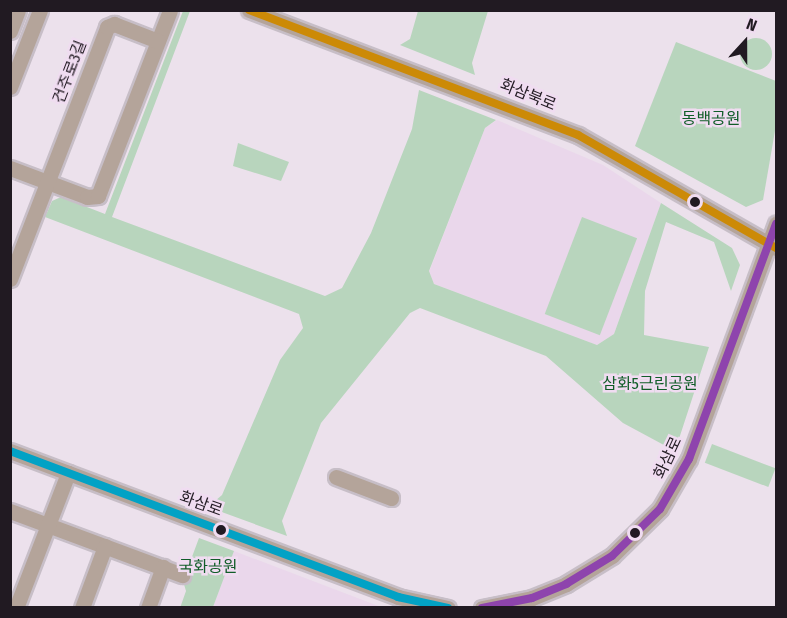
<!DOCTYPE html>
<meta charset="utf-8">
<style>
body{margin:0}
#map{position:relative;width:787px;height:618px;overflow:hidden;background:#ece1ec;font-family:"Fira Sans Condensed","Noto Sans KR",sans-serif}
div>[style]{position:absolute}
.built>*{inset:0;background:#ead7eb}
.green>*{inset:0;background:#b8d5bd;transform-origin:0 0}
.round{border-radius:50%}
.roads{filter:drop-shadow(2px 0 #c7bec7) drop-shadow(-2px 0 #c7bec7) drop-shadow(0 2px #c7bec7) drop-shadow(0 -2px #c7bec7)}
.minor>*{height:15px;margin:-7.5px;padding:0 7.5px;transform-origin:7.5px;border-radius:7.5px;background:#b4a49a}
.bus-1>*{height:8px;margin:-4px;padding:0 4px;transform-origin:4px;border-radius:4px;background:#cc8a07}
.bus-2>*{height:8px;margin:-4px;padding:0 4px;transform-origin:4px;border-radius:4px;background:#02a2c5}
.bus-3>*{height:8px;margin:-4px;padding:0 4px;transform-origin:4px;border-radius:4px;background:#8e44ad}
.dots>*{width:16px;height:16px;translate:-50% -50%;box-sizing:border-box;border:3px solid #f0dcf1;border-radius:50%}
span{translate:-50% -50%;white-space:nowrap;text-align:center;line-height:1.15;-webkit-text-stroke:5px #f0dcf1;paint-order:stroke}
.street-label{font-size:16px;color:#211a22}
.park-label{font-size:16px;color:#105d28}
.frame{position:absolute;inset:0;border:12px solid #211a22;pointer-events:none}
.north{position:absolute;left:715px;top:12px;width:60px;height:60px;-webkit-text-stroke:4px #f0dcf1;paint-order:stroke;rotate:21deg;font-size:16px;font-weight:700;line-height:24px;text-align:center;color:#211a22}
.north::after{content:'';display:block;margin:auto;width:21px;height:27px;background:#211a22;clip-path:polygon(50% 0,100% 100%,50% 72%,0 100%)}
</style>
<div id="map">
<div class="built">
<i style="clip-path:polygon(497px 120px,603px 165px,661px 203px,614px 334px,597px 345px,434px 284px,429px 272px,485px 128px)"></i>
<i style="clip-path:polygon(234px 551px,381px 607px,213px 607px)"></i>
</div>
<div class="green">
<i style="clip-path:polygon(183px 11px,190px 11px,112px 217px,325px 296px,342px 288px,371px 233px,412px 129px,419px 90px,496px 120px,485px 128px,429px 271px,434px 284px,597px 345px,614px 334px,661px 203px,732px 248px,740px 265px,731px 291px,714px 242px,666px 222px,645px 291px,644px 335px,709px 347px,675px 451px,623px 423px,546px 356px,420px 308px,410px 313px,321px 423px,282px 521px,287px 536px,208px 507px,222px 495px,280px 360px,303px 328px,299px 314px,45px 217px,52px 201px,61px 197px,105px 214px)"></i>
<i style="clip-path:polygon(418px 11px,488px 11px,472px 63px,475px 75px,400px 45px,410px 39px)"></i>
<i class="round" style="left:740px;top:38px;width:32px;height:32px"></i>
<i style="clip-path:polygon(676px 42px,776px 81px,776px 125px,763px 200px,746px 207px,635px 146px)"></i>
<i style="clip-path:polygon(238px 143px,289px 162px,281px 181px,233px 166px)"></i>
<i style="left:582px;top:217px;width:59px;height:104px;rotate:21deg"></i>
<i style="left:712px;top:444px;width:68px;height:20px;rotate:21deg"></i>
<i style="clip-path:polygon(199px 538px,234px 551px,213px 607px,180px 608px,186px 591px,183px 581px)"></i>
</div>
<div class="roads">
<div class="minor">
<i style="left:249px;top:10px;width:352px;rotate:20.8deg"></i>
<i style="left:578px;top:135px;width:228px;rotate:29.7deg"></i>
<i style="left:10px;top:31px;width:22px;rotate:-69deg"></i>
<i style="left:10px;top:87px;width:83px;rotate:-68.7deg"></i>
<i style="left:10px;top:168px;width:82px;rotate:20.6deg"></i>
<i style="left:87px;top:197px;width:11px;rotate:-5deg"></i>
<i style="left:98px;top:196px;width:199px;rotate:-68.8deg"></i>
<i style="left:10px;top:279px;width:270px;rotate:-68.9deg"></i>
<i style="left:107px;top:27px;width:8px;rotate:-23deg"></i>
<i style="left:114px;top:24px;width:47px;rotate:21.1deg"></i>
<i style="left:10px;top:451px;width:415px;rotate:20.6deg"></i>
<i style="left:398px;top:597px;width:51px;rotate:12.4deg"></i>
<i style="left:336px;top:477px;width:59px;rotate:20.9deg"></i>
<i style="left:10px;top:511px;width:184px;rotate:20.4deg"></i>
<i style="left:16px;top:608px;width:145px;rotate:-68.9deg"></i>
<i style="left:82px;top:608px;width:66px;rotate:-69.6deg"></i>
<i style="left:148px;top:608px;width:44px;rotate:-69.9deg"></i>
<i style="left:482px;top:608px;width:51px;rotate:-11.3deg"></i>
<i style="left:532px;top:598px;width:37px;rotate:-22deg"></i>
<i style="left:566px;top:584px;width:54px;rotate:-31.3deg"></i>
<i style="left:612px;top:556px;width:67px;rotate:-44.4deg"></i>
<i style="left:660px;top:509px;width:58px;rotate:-59.9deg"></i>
<i style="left:689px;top:459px;width:251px;rotate:-69.7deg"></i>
</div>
</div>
<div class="bus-1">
<i style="left:249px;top:10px;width:352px;rotate:20.8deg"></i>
<i style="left:578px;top:135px;width:228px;rotate:29.7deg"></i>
</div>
<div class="bus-2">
<i style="left:10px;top:451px;width:415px;rotate:20.6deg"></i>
<i style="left:398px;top:597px;width:51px;rotate:12.4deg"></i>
</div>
<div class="bus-3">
<i style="left:482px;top:608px;width:51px;rotate:-11.3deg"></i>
<i style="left:532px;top:598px;width:37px;rotate:-22deg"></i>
<i style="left:566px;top:584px;width:54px;rotate:-31.3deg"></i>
<i style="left:612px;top:556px;width:67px;rotate:-44.4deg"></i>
<i style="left:660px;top:509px;width:58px;rotate:-59.9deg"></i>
<i style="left:689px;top:459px;width:251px;rotate:-69.7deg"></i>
</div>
<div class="dots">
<i style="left:695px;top:202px;background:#211a22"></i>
<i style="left:221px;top:530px;background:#211a22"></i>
<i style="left:635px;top:533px;background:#211a22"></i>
</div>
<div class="street-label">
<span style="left:70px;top:72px;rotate:-69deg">건주로3길</span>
<span style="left:528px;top:95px;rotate:22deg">화삼북로</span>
<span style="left:668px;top:458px;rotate:-65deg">화삼로</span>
<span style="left:201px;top:504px;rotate:20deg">화삼로</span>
</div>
<div class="park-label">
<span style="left:711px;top:119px">동백공원</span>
<span style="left:650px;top:384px">삼화5근린공원</span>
<span style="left:208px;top:567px">국화공원</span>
</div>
<div class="frame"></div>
<div class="north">N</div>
</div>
